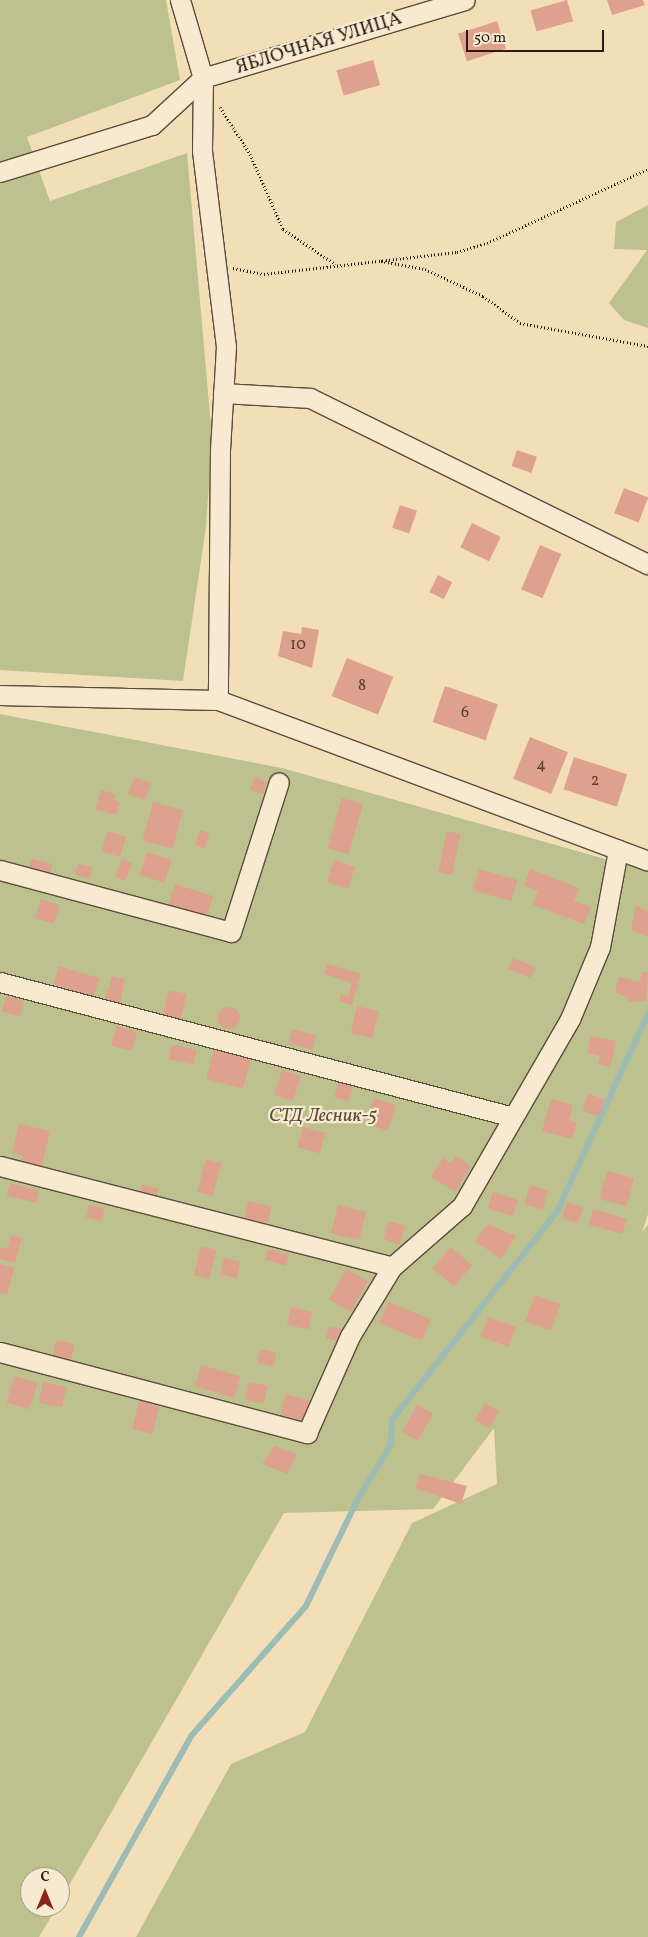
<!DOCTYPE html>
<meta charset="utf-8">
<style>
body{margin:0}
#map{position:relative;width:648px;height:1937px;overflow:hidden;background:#f3dfb7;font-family:Vollkorn,serif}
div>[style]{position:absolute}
.green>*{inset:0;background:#bdc18d}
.stream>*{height:5.5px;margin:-2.75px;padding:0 2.75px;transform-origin:2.75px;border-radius:2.75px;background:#9cbcb4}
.building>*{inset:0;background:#dea18d;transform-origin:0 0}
.round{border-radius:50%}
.path>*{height:3px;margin-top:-1.5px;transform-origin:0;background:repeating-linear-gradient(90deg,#2b1a13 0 1px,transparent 0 3.5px)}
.roads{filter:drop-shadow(1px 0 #5d4b3c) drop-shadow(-1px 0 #5d4b3c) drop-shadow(0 1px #5d4b3c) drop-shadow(0 -1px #5d4b3c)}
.minor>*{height:19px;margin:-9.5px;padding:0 9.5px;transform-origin:9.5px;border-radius:9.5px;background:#f7ead0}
span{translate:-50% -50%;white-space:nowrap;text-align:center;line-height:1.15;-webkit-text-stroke:4.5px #f7ead0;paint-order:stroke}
.number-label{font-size:16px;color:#583c32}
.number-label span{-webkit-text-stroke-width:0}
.street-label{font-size:19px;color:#2b1a13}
.park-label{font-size:19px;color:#574c38;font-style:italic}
.north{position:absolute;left:20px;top:1867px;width:50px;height:50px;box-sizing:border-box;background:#f7ead0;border:1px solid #a59784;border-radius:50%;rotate:0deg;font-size:14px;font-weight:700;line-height:20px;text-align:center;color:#2b1a13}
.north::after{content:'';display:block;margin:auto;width:18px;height:22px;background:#8f2418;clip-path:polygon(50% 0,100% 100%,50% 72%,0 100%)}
.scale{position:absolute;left:466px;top:30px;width:138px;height:22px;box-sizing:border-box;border:2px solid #2b1a13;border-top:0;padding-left:6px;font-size:15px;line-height:18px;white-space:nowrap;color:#2b1a13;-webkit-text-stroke:4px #f7ead0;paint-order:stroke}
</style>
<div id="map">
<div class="green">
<i style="clip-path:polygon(0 0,166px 0,180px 80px,27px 137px,50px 201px,187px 153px,212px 438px,206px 527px,183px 681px,0 670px)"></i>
<i style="clip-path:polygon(648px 205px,648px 328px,624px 320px,609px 303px,647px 250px,614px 249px,616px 222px)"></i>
<i style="clip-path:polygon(0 714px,282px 768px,648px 871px,648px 1214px,642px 1232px,648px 1225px,648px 1937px,136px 1937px,231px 1764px,305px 1732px,412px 1523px,497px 1484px,494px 1428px,433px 1509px,284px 1513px,60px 1901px,60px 1877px,30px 1877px,30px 1907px,57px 1907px,39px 1937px,0 1937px)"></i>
</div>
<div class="stream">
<i style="left:79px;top:1937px;width:231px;rotate:-60.8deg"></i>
<i style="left:192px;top:1735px;width:172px;rotate:-48.5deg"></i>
<i style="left:306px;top:1606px;width:121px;rotate:-64.1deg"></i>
<i style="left:359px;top:1497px;width:61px;rotate:-58.4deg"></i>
<i style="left:391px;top:1445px;width:25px;rotate:-88deg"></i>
<i style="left:392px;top:1420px;width:265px;rotate:-51.6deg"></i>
<i style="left:557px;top:1212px;width:218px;rotate:-65.3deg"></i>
</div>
<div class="building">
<i style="left:567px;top:0;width:22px;height:38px;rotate:74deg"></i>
<i style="clip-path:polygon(607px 0,643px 0,645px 5px,612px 15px)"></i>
<i style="left:497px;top:21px;width:29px;height:41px;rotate:72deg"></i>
<i style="left:373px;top:60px;width:26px;height:38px;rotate:74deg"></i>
<i style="left:517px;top:450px;width:21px;height:17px;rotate:19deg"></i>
<i style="left:624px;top:488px;width:26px;height:27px;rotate:21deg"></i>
<i style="left:400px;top:505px;width:18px;height:24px;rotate:19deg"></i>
<i style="left:472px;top:523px;width:32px;height:27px;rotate:26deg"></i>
<i style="left:540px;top:545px;width:23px;height:48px;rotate:23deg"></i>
<i style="left:438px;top:575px;width:16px;height:19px;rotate:27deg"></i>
<i style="clip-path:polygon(302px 627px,319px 630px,312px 668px,278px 656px,283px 631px,301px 634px)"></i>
<i style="left:347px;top:658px;width:50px;height:41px;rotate:22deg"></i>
<i style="left:445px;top:686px;width:56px;height:38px;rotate:19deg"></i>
<i style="left:530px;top:737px;width:41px;height:45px;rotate:22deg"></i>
<i style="left:574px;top:757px;width:56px;height:34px;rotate:18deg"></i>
<i style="clip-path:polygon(255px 776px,266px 783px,263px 794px,250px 790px)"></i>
<i style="left:134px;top:777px;width:18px;height:18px;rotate:19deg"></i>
<i style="clip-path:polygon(101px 790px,115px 794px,114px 800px,120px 802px,116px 815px,95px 809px)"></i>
<i style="left:342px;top:798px;width:22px;height:52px;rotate:16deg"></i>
<i style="left:153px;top:802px;width:31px;height:40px;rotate:15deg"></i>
<i style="left:200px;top:830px;width:10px;height:16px;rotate:17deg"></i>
<i style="left:108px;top:831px;width:19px;height:21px;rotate:18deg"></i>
<i style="left:447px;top:831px;width:14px;height:42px;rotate:12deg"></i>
<i style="left:147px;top:852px;width:26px;height:24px;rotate:18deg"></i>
<i style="left:31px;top:859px;width:22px;height:16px;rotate:13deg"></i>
<i style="left:122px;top:859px;width:11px;height:19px;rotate:22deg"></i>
<i style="left:334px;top:860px;width:22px;height:23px;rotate:18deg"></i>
<i style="left:78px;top:863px;width:15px;height:12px;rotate:16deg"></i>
<i style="left:479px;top:869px;width:40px;height:22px;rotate:16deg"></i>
<i style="clip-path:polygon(530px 869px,579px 888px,574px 901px,591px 907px,584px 924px,533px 905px,538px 891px,524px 886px)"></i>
<i style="left:175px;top:884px;width:40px;height:27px;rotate:18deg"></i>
<i style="left:41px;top:899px;width:20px;height:20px;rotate:18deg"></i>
<i style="clip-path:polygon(636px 905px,648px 912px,648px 937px,631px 930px)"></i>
<i style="left:513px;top:958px;width:24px;height:12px;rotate:22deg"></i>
<i style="clip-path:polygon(327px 964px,361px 974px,352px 1005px,339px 1001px,341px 994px,348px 996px,352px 983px,324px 974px)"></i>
<i style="left:59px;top:966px;width:42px;height:19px;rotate:17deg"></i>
<i style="clip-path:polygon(642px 972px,648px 973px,646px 1001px,627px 1002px,628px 998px,615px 992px,619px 977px,639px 982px)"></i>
<i style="clip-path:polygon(112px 976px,125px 979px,120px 1003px,105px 1000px)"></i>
<i style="left:169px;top:990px;width:18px;height:26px;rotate:13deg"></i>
<i style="left:6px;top:996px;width:19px;height:16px;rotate:16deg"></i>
<i style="left:357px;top:1006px;width:22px;height:28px;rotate:13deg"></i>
<i class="round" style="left:218px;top:1007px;width:22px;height:22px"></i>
<i style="left:117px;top:1026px;width:21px;height:20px;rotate:17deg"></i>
<i style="left:292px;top:1029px;width:25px;height:15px;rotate:14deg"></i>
<i style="clip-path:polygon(591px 1036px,616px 1041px,610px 1067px,598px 1064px,600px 1056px,587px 1053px)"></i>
<i style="left:172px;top:1045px;width:25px;height:15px;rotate:11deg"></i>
<i style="left:214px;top:1050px;width:38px;height:30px;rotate:15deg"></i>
<i style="left:282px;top:1070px;width:20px;height:26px;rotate:18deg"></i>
<i style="left:339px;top:1081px;width:15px;height:17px;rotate:16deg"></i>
<i style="left:588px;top:1094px;width:17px;height:18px;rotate:17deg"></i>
<i style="left:374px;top:1098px;width:23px;height:27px;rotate:18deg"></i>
<i style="clip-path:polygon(551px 1099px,573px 1105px,569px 1120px,577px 1122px,572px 1139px,542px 1131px)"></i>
<i style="clip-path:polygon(19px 1124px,50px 1131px,40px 1174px,20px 1169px,23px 1156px,12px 1153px)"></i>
<i style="left:303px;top:1127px;width:23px;height:21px;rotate:15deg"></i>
<i style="clip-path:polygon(456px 1156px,471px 1166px,455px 1192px,431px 1177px,443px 1158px,451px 1163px)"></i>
<i style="left:206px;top:1159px;width:16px;height:34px;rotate:15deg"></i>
<i style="left:607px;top:1171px;width:28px;height:29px;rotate:15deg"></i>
<i style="left:10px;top:1183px;width:30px;height:13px;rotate:15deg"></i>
<i style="left:142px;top:1185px;width:17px;height:11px;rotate:13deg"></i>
<i style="left:530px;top:1185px;width:19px;height:20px;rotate:16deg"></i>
<i style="left:493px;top:1192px;width:26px;height:17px;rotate:18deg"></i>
<i style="left:248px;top:1201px;width:24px;height:23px;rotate:12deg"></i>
<i style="left:567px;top:1202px;width:17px;height:17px;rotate:17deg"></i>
<i style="left:89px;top:1205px;width:16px;height:13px;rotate:14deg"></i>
<i style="left:338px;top:1205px;width:29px;height:29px;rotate:14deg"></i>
<i style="left:593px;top:1209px;width:35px;height:16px;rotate:16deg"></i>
<i style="left:389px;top:1221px;width:17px;height:19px;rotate:17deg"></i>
<i style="clip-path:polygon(488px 1224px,516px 1236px,501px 1259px,475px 1241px)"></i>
<i style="clip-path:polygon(11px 1235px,22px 1238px,15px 1263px,0 1259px,0 1247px,7px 1249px)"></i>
<i style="left:201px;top:1246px;width:16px;height:30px;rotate:14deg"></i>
<i style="left:451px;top:1247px;width:28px;height:28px;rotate:41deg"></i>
<i style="left:268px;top:1249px;width:22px;height:11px;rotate:16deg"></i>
<i style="left:224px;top:1258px;width:17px;height:17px;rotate:13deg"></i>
<i style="clip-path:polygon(0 1264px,14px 1268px,7px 1295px,0 1293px)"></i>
<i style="left:346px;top:1269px;width:25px;height:35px;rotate:29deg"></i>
<i style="left:535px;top:1295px;width:27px;height:28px;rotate:20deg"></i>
<i style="left:388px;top:1302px;width:46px;height:23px;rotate:22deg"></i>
<i style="left:291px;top:1307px;width:22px;height:18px;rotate:13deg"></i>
<i style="left:488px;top:1317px;width:30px;height:21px;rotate:20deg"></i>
<i style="left:329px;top:1326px;width:17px;height:13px;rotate:13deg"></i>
<i style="left:56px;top:1340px;width:19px;height:17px;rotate:12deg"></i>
<i style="left:261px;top:1349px;width:16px;height:14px;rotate:14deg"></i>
<i style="left:201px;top:1365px;width:41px;height:22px;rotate:16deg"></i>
<i style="left:14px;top:1376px;width:24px;height:28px;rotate:15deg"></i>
<i style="left:43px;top:1382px;width:24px;height:21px;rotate:12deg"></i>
<i style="left:249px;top:1382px;width:19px;height:18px;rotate:12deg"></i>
<i style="left:286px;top:1394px;width:29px;height:21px;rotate:16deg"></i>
<i style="left:139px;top:1401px;width:21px;height:29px;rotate:14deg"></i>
<i style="left:485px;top:1403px;width:16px;height:20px;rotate:30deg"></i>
<i style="left:417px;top:1405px;width:18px;height:31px;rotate:29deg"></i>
<i style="clip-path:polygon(275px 1446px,296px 1454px,288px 1474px,262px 1464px)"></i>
<i style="clip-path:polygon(420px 1474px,467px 1486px,461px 1504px,415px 1488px)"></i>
</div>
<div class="path">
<i style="left:220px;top:107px;width:56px;rotate:57.4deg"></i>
<i style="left:250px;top:154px;width:82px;rotate:66.3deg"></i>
<i style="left:283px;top:229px;width:63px;rotate:33.9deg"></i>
<i style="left:381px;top:261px;width:45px;rotate:10.3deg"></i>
<i style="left:425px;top:269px;width:64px;rotate:25deg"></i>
<i style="left:483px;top:296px;width:46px;rotate:36.1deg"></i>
<i style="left:520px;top:323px;width:130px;rotate:10.2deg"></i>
<i style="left:233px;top:268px;width:32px;rotate:11deg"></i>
<i style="left:264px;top:274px;width:194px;rotate:-6.5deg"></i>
<i style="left:457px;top:252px;width:31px;rotate:-17deg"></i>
<i style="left:487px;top:243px;width:177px;rotate:-24.7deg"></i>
</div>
<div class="roads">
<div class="minor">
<i style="left:180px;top:0;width:81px;rotate:73.6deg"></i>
<i style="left:203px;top:78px;width:73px;rotate:90.8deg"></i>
<i style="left:202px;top:151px;width:196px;rotate:83deg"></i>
<i style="left:226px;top:346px;width:105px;rotate:93.3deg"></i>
<i style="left:220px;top:451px;width:249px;rotate:90.5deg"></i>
<i style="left:0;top:172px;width:159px;rotate:-17.2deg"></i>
<i style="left:152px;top:125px;width:69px;rotate:-42.7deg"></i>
<i style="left:203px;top:78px;width:273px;rotate:-16.6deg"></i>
<i style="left:223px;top:393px;width:87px;rotate:3.3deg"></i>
<i style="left:310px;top:398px;width:377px;rotate:26.2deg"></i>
<i style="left:0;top:695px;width:218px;rotate:1.3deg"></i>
<i style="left:218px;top:700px;width:459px;rotate:20.5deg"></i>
<i style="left:0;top:870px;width:239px;rotate:15deg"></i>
<i style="left:231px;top:932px;width:157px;rotate:-72.3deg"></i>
<i style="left:0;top:982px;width:530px;rotate:14.74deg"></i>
<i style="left:0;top:1166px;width:405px;rotate:14.4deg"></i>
<i style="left:392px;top:1267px;width:93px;rotate:-41.1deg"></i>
<i style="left:462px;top:1206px;width:216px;rotate:-60deg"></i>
<i style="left:570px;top:1019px;width:78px;rotate:-67.4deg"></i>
<i style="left:600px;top:947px;width:99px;rotate:-79.5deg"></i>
<i style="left:0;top:1352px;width:318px;rotate:14.8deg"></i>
<i style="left:307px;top:1433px;width:106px;rotate:-66.1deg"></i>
<i style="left:350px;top:1336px;width:81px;rotate:-58.7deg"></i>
</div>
</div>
<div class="number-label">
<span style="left:298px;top:645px">10</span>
<span style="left:362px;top:686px">8</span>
<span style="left:465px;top:713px">6</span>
<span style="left:541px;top:765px">4</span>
<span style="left:595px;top:781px">2</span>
</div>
<div class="street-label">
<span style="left:319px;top:44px;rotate:-17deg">ЯБЛОЧНАЯ УЛИЦА</span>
</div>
<div class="park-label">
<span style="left:323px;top:1117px">СТД Лесник-5</span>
</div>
<div class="north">С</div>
<div class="scale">50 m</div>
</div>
